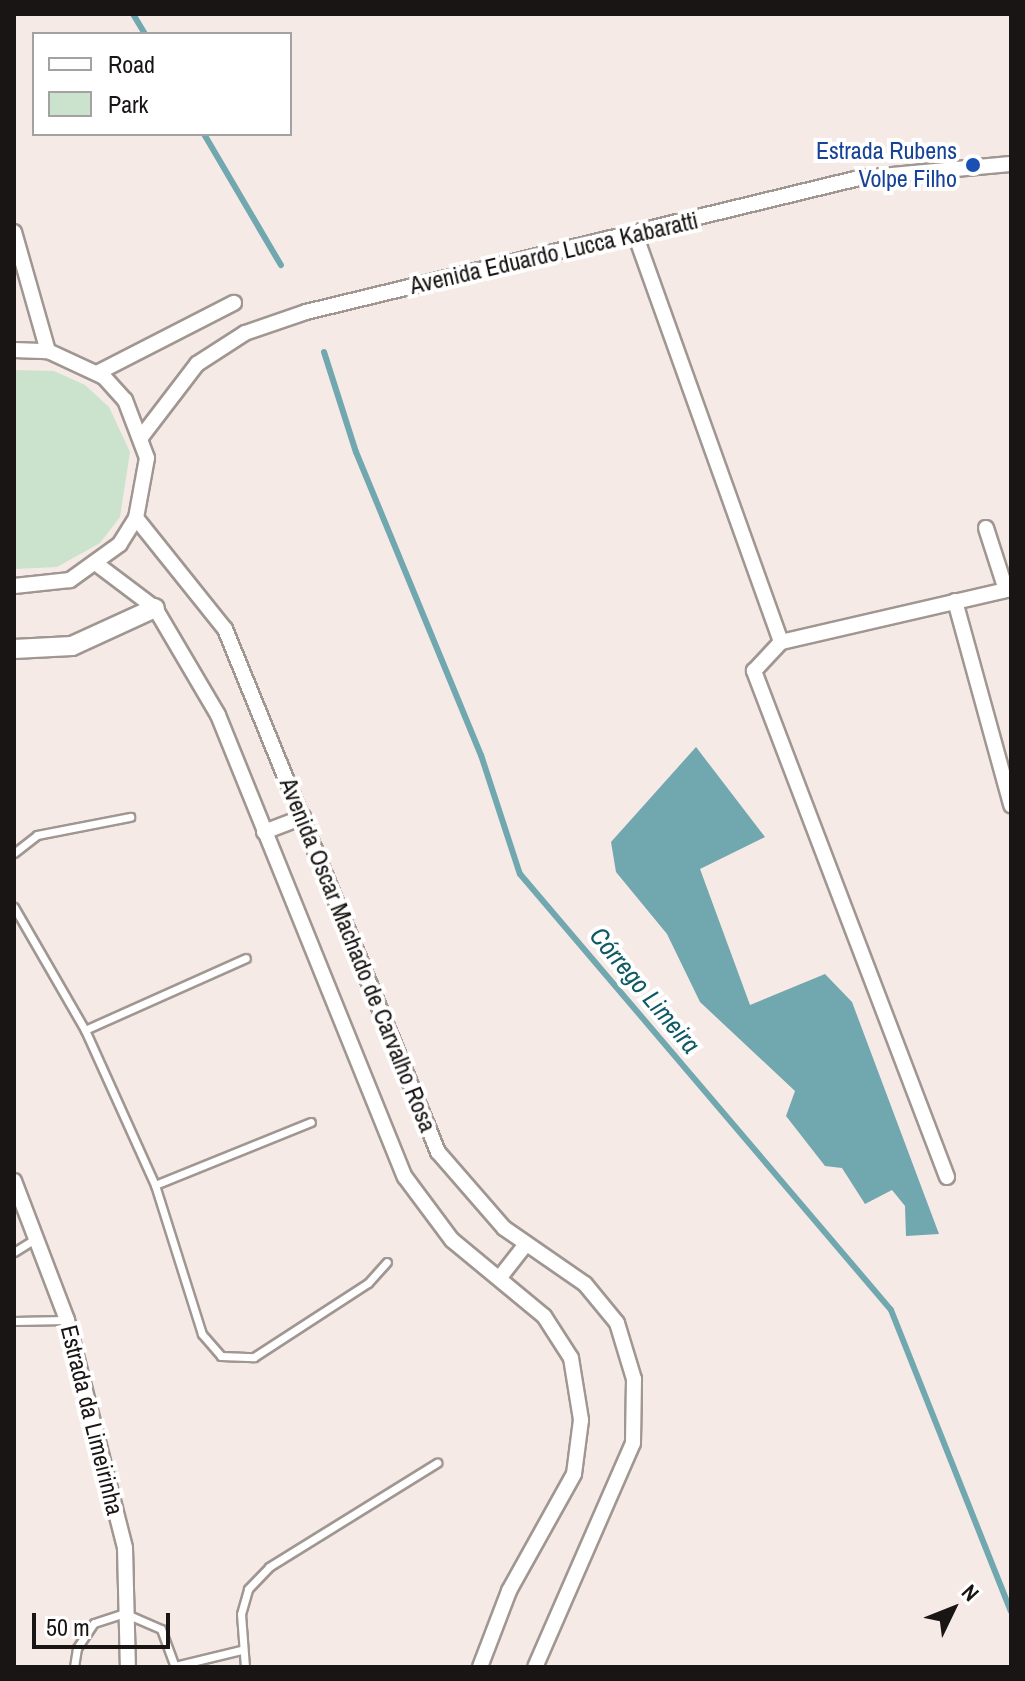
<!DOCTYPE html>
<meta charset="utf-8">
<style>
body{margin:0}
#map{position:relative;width:1025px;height:1681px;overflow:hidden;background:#f5eae5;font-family:"Archivo Narrow",sans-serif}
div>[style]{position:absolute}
.green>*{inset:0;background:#cbe3cd}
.water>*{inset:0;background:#71a7af}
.stream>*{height:6px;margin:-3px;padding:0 3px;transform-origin:3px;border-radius:3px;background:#71a7af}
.roads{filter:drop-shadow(2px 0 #a09692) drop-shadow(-2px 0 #a09692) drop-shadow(0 2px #a09692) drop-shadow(0 -2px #a09692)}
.service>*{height:7px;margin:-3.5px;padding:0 3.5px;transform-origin:3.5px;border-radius:3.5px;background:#fff}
.minor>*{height:14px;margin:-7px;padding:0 7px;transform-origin:7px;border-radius:7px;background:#fff}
.tertiary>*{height:18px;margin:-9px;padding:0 9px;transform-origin:9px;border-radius:9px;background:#fff}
.dots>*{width:22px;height:22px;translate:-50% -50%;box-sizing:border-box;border:4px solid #fff;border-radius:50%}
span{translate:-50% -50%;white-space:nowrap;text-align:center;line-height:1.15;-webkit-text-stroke:8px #fff;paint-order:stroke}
.transit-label{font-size:24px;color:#164399}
.right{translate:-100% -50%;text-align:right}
.street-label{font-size:24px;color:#191514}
.water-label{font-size:26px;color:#0d5a64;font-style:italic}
.frame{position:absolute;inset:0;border:16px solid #191514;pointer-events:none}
.legend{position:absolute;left:32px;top:32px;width:260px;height:104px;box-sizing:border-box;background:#fff;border:2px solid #a3a1a1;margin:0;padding:10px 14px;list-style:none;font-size:24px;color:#191514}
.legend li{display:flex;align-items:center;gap:16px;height:40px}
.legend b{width:40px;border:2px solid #a3a1a1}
.north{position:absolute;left:913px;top:1569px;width:80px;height:80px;-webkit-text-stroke:6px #fff;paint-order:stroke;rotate:47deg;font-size:22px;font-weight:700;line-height:32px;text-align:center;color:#191514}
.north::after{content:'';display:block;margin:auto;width:28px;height:36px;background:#191514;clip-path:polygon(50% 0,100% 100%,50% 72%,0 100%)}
.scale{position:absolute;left:32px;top:1613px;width:138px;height:36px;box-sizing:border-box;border:4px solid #191514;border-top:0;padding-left:10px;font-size:24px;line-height:28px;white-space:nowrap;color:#191514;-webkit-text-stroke:6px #fff;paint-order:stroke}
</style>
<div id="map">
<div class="green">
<i style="clip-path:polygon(14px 370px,54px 371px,85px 385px,109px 407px,130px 452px,120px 517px,100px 543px,57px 567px,14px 569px)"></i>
</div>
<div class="water">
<i style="clip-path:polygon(696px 747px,765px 837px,700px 869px,750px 1005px,825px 974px,852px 1002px,939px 1234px,906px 1236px,905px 1206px,892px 1190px,865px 1204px,842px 1168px,825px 1166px,786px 1116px,795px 1091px,700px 1002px,667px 934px,616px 872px,611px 842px)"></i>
</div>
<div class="stream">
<i style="left:133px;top:14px;width:23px;rotate:59deg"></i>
<i style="left:204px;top:134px;width:152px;rotate:59.6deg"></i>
<i style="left:324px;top:352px;width:105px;rotate:72.3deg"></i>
<i style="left:356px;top:452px;width:328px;rotate:67.6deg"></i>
<i style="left:481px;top:755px;width:125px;rotate:71.9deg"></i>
<i style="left:520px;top:874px;width:572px;rotate:49.6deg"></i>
<i style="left:891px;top:1310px;width:324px;rotate:68.3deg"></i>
</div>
<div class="roads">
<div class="service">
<i style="left:14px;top:853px;width:29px;rotate:-38deg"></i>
<i style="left:37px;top:835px;width:95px;rotate:-11deg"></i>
<i style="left:14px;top:907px;width:142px;rotate:60deg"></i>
<i style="left:85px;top:1030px;width:170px;rotate:65.7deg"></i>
<i style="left:155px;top:1185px;width:156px;rotate:72.5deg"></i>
<i style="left:202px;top:1334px;width:29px;rotate:49deg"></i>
<i style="left:221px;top:1356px;width:33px;rotate:2deg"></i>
<i style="left:254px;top:1357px;width:136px;rotate:-33deg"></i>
<i style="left:368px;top:1283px;width:28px;rotate:-48deg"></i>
<i style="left:85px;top:1030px;width:176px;rotate:-24.1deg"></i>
<i style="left:155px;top:1185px;width:168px;rotate:-22deg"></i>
<i style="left:14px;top:1252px;width:26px;rotate:-32deg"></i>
<i style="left:14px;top:1321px;width:52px;rotate:-1.1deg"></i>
<i style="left:175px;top:1666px;width:68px;rotate:-13.6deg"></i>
<i style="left:74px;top:1667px;width:19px;rotate:-81deg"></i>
<i style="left:77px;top:1648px;width:30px;rotate:-56deg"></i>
<i style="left:94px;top:1623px;width:32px;rotate:-18deg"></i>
<i style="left:124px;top:1613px;width:40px;rotate:23.4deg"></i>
<i style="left:161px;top:1629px;width:40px;rotate:69.8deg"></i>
<i style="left:245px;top:1667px;width:53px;rotate:-94.3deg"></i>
<i style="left:241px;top:1614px;width:26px;rotate:-74deg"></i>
<i style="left:248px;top:1589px;width:30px;rotate:-46deg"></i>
<i style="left:269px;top:1567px;width:198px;rotate:-31.8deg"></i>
</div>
<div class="minor">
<i style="left:14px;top:232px;width:124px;rotate:74.1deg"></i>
<i style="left:635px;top:234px;width:433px;rotate:70.3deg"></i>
<i style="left:14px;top:350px;width:34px;rotate:2deg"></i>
<i style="left:48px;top:351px;width:62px;rotate:24.9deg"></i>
<i style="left:104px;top:377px;width:31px;rotate:48deg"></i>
<i style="left:125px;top:400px;width:62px;rotate:69.2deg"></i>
<i style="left:147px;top:458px;width:61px;rotate:100.4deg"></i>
<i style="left:136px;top:518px;width:31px;rotate:122deg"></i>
<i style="left:120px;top:544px;width:62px;rotate:144.2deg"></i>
<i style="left:70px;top:580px;width:56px;rotate:173.9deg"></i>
<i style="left:97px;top:373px;width:154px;rotate:-27.1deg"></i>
<i style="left:142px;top:436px;width:91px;rotate:-52.6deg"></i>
<i style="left:197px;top:364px;width:57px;rotate:-32.9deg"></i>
<i style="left:245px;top:333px;width:65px;rotate:-19deg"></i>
<i style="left:306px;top:312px;width:569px;rotate:-13.62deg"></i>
<i style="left:859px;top:178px;width:153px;rotate:-5.3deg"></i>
<i style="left:136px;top:518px;width:142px;rotate:51.3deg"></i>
<i style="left:225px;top:629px;width:565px;rotate:67.84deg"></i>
<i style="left:438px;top:1152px;width:101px;rotate:49deg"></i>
<i style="left:504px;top:1228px;width:98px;rotate:34.7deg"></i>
<i style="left:585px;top:1284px;width:50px;rotate:50.6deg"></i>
<i style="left:617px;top:1323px;width:59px;rotate:73.1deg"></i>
<i style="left:634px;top:1379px;width:64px;rotate:90.9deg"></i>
<i style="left:633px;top:1443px;width:244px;rotate:113.6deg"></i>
<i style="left:986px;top:528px;width:65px;rotate:72.1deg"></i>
<i style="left:98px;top:565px;width:71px;rotate:37deg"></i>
<i style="left:155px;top:608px;width:124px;rotate:59.5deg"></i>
<i style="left:218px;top:715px;width:498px;rotate:68deg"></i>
<i style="left:405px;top:1177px;width:79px;rotate:53.3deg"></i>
<i style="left:452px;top:1240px;width:119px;rotate:39.6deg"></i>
<i style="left:544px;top:1316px;width:50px;rotate:57.3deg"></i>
<i style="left:571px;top:1358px;width:63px;rotate:80.8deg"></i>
<i style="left:581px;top:1420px;width:54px;rotate:97.4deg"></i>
<i style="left:574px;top:1474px;width:134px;rotate:119.1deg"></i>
<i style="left:509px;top:1591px;width:81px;rotate:110.9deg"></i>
<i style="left:955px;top:601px;width:212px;rotate:74.6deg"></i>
<i style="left:264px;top:832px;width:42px;rotate:-21deg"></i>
<i style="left:947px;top:1177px;width:542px;rotate:-110.88deg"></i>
<i style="left:754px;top:671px;width:40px;rotate:-47deg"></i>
<i style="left:781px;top:642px;width:236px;rotate:-13deg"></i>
<i style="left:14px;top:1181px;width:149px;rotate:69.1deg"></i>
<i style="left:67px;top:1320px;width:235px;rotate:75.7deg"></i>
<i style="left:125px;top:1548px;width:119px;rotate:88.6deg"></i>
<i style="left:501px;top:1276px;width:41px;rotate:-52deg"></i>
</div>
<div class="tertiary">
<i style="left:14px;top:649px;width:58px;rotate:-3deg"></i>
<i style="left:72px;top:646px;width:91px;rotate:-24.6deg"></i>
</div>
</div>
<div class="dots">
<i style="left:973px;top:165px;background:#1a4fb4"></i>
</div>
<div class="transit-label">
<span class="right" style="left:957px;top:165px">Estrada Rubens<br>Volpe Filho</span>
</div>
<div class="street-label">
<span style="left:554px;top:253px;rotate:-13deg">Avenida Eduardo Lucca Kabaratti</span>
<span style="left:358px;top:955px;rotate:68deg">Avenida Oscar Machado de Carvalho Rosa</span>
<span style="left:92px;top:1420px;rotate:76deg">Estrada da Limeirinha</span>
</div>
<div class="water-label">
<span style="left:645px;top:990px;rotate:50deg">Córrego Limeira</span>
</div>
<div class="frame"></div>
<ul class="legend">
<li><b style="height:10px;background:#fff"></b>Road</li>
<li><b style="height:22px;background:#cbe3cd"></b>Park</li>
</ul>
<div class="north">N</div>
<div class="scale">50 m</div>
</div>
